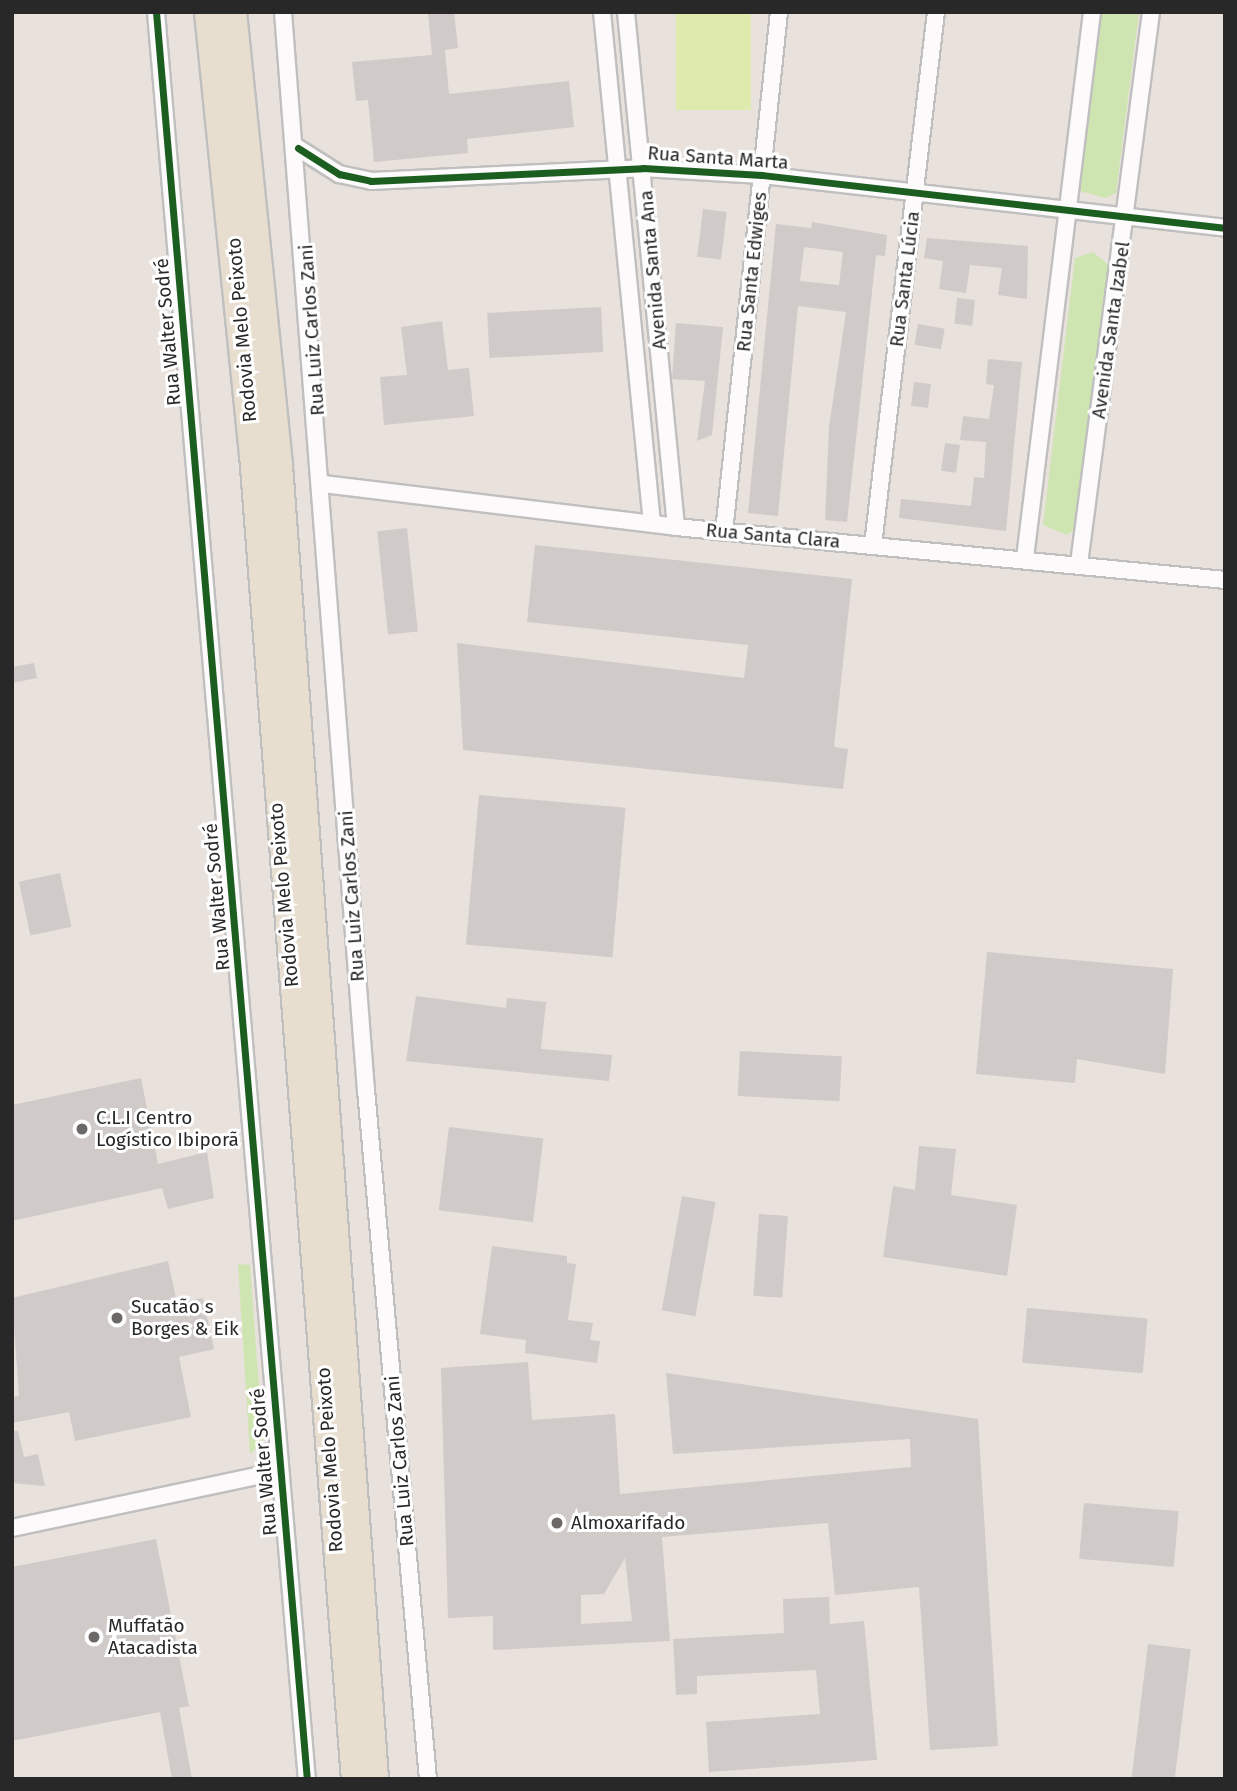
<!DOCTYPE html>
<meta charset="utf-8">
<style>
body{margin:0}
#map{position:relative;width:1237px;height:1791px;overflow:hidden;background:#e8e1dc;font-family:"Fira Sans",sans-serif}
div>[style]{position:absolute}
.green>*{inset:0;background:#cfe5b1}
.pitch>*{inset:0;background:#deeaae;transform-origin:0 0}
.building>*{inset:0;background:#d0cbc8;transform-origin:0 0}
.roads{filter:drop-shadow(2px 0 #c0bfbf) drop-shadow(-2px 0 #c0bfbf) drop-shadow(0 2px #c0bfbf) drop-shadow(0 -2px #c0bfbf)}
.minor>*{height:16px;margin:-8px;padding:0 8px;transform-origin:8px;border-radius:8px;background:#fcfafa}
.primary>*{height:26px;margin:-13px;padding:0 13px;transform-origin:13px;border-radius:13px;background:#e7ded0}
.cycleway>*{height:7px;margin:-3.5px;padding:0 3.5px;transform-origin:3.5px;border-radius:3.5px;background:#1b5e20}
.dots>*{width:19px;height:19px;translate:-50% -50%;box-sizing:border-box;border:4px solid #fff;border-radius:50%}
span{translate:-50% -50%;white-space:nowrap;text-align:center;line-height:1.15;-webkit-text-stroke:6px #fff;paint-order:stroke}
.street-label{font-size:19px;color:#282828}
.poi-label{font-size:19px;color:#282828}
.left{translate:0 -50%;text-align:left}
.frame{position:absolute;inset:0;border:14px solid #282828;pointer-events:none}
</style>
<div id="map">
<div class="green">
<i style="clip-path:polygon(1102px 12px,1139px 12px,1116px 193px,1105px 198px,1080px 191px)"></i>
<i style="clip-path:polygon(1093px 252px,1112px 268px,1081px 525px,1067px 535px,1043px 525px,1075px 258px)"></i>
<i style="clip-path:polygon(238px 1264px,250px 1265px,263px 1442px,250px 1454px)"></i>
</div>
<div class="pitch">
<i style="left:676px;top:12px;width:75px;height:98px"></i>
</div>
<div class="building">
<i style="clip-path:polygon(428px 12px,454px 12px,458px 48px,445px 50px,449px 94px,569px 81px,574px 127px,467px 139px,468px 153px,374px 162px,368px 100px,356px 101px,352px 62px,432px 55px)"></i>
<i style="left:703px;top:209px;width:24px;height:48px;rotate:7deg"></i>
<i style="clip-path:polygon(evenodd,812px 222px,887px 235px,885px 256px,876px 255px,847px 522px,825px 520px,829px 427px,846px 312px,798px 306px,778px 516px,748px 513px,776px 224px,811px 228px,812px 222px,804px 247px,843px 252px,839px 285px,800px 281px,804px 247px)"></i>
<i style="clip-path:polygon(927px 238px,1028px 246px,1027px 299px,998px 295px,1002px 268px,970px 265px,966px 293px,939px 289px,943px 261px,924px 258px)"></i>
<i style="left:957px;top:298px;width:18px;height:26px;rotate:6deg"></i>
<i style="left:601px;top:307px;width:45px;height:114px;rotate:87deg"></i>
<i style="clip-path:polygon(442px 321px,448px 370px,469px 368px,474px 416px,384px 425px,380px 377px,407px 375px,401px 327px)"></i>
<i style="clip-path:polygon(676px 323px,723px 327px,712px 435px,697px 441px,705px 381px,672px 379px)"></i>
<i style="left:918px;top:324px;width:27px;height:21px;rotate:10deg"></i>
<i style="clip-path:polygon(988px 359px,1022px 362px,1006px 531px,899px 518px,901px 499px,971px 506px,974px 477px,984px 478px,986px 442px,960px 440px,963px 416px,989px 419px,994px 385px,986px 384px)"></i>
<i style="left:914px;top:382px;width:17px;height:24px;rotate:7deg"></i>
<i style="left:945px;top:443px;width:15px;height:28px;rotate:8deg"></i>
<i style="left:407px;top:528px;width:104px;height:30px;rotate:84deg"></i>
<i style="clip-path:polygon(535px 545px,852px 579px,834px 747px,848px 749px,843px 789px,463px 750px,457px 643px,744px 678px,748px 645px,527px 622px)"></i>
<i style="clip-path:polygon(34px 663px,37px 678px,12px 683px,12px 667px)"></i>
<i style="left:479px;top:795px;width:147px;height:150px;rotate:5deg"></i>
<i style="left:60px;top:873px;width:55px;height:42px;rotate:78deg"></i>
<i style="clip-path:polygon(987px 952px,1173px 969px,1165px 1074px,1077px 1059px,1075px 1083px,976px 1074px)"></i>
<i style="clip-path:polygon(416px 996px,506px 1008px,507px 998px,546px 1002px,541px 1049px,612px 1055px,609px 1081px,406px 1061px)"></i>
<i style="left:740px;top:1051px;width:102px;height:45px;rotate:3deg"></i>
<i style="clip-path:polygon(141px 1078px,158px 1164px,207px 1152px,214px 1198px,168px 1209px,162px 1188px,12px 1221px,12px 1105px)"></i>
<i style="left:449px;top:1127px;width:95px;height:84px;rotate:7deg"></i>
<i style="clip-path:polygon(919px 1146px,956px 1149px,951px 1195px,1017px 1205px,1007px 1276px,883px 1257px,893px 1186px,915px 1190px)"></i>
<i style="left:682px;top:1196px;width:34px;height:116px;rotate:10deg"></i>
<i style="left:759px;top:1214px;width:29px;height:82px;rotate:4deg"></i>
<i style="clip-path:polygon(492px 1246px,567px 1256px,567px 1263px,576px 1264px,568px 1320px,593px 1323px,590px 1340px,600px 1341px,597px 1363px,525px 1353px,526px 1340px,480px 1334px)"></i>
<i style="clip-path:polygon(168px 1261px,177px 1303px,203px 1298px,214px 1349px,179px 1357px,191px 1417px,75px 1441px,69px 1412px,12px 1423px,12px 1397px,19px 1396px,12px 1298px)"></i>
<i style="left:1027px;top:1308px;width:121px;height:55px;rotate:5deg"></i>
<i style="clip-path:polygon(evenodd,528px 1362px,532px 1420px,615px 1414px,620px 1494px,911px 1467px,910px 1439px,673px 1454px,666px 1373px,978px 1419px,998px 1746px,930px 1750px,919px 1587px,835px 1595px,828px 1523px,662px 1537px,670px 1641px,493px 1650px,493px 1616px,448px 1618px,441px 1368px,528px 1362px,625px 1558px,632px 1621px,581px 1624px,581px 1595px,604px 1594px,625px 1558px)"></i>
<i style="clip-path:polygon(12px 1431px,18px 1431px,24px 1457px,38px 1454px,45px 1486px,12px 1483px)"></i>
<i style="left:1084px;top:1503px;width:95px;height:56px;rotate:5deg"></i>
<i style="clip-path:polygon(156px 1539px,189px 1706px,179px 1708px,192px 1779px,172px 1779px,160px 1712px,12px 1741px,12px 1567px)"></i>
<i style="clip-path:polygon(829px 1597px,830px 1624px,864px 1621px,877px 1760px,709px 1772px,706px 1722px,820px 1714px,816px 1670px,697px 1676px,697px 1694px,676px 1695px,673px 1639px,784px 1633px,783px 1599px)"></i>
<i style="left:1148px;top:1644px;width:43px;height:134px;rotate:7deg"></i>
</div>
<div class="roads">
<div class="minor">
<i style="left:156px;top:12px;width:1773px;rotate:85.12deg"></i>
<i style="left:283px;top:12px;width:1081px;rotate:85.6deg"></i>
<i style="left:366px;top:1090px;width:692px;rotate:84.86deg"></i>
<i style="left:602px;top:12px;width:514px;rotate:84.42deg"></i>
<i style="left:626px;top:12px;width:517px;rotate:84.45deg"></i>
<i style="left:298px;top:148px;width:49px;rotate:32.4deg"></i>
<i style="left:339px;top:174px;width:33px;rotate:12deg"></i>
<i style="left:371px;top:181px;width:272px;rotate:-2.7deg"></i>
<i style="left:643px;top:168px;width:119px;rotate:3.4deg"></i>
<i style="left:762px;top:175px;width:466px;rotate:6.5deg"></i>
<i style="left:323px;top:484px;width:356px;rotate:6.9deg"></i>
<i style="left:676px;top:527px;width:552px;rotate:5.51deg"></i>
<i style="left:724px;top:532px;width:523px;rotate:-83.96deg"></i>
<i style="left:873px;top:545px;width:537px;rotate:-83.26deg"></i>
<i style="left:1025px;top:558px;width:550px;rotate:-83deg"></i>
<i style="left:1079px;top:564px;width:557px;rotate:-82.57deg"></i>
<i style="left:12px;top:1528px;width:274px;rotate:-12deg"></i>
</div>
<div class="primary">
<i style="left:208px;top:12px;width:444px;rotate:84.2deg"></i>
<i style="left:253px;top:454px;width:1329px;rotate:85.6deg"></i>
<i style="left:233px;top:12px;width:455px;rotate:84.2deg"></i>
<i style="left:279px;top:465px;width:1318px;rotate:85.82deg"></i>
</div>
</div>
<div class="cycleway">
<i style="left:156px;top:12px;width:1773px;rotate:85.12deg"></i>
<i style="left:298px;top:148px;width:49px;rotate:32.4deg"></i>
<i style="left:339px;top:174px;width:33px;rotate:12deg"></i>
<i style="left:371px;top:181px;width:272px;rotate:-2.7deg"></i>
<i style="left:643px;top:168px;width:119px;rotate:3.4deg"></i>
<i style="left:762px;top:175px;width:466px;rotate:6.5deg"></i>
</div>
<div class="dots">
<i style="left:82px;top:1129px;background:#6b6967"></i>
<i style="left:117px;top:1318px;background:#6b6967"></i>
<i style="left:557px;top:1523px;background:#6b6967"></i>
<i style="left:94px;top:1637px;background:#6b6967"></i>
</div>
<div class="street-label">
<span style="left:718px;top:158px;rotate:4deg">Rua Santa Marta</span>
<span style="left:653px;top:270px;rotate:-95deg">Avenida Santa Ana</span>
<span style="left:752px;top:272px;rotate:-84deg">Rua Santa Edwiges</span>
<span style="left:905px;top:279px;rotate:-83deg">Rua Santa Lúcia</span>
<span style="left:242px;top:330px;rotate:-95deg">Rodovia Melo Peixoto</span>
<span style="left:312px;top:330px;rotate:-94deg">Rua Luiz Carlos Zani</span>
<span style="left:1111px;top:330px;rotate:-82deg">Avenida Santa Izabel</span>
<span style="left:168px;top:332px;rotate:-95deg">Rua Walter Sodré</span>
<span style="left:773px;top:536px;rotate:5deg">Rua Santa Clara</span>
<span style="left:284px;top:895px;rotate:-95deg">Rodovia Melo Peixoto</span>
<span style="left:352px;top:896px;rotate:-94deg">Rua Luiz Carlos Zani</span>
<span style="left:217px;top:897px;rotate:-95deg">Rua Walter Sodré</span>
<span style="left:330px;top:1460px;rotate:-94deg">Rodovia Melo Peixoto</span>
<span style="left:400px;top:1461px;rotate:-95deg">Rua Luiz Carlos Zani</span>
<span style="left:264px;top:1462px;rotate:-95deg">Rua Walter Sodré</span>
</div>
<div class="poi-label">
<span class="left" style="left:96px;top:1129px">C.L.I Centro<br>Logístico Ibiporã</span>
<span class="left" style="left:131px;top:1318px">Sucatão s<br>Borges &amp; Eik</span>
<span class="left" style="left:571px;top:1523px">Almoxarifado</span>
<span class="left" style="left:108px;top:1637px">Muffatão<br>Atacadista</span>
</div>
<div class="frame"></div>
</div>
